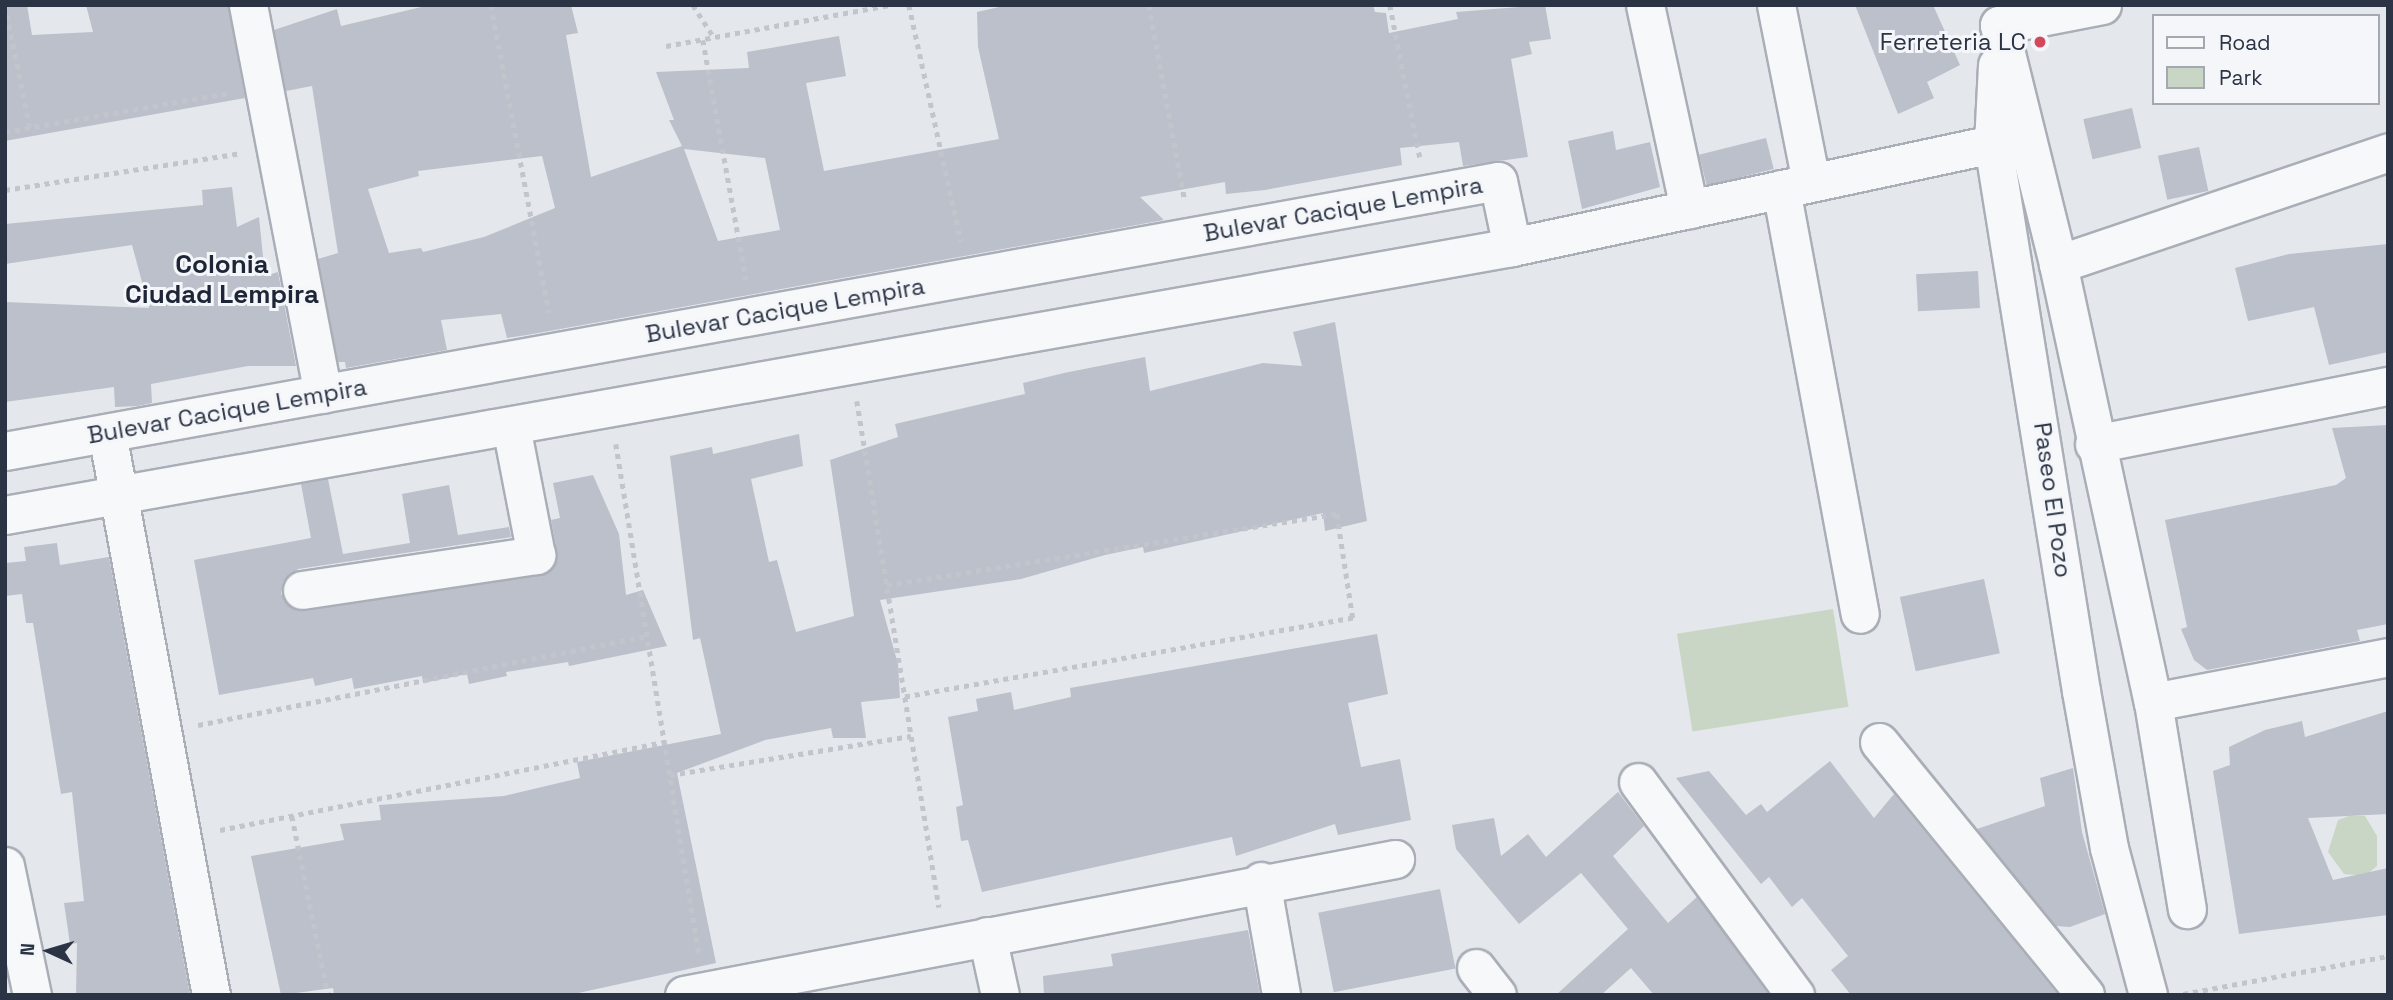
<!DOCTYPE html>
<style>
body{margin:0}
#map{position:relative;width:2393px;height:1000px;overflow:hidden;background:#e4e7ec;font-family:"Space Grotesk",sans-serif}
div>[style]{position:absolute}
.green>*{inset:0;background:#c9d6c5;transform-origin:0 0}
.building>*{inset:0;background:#bbc0ca;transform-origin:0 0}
.path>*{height:4.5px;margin-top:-2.25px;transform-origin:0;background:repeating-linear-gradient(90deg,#c2c5cb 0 5px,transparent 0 10px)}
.roads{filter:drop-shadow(2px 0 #a9aeb7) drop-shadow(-2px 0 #a9aeb7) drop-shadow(0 2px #a9aeb7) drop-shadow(0 -2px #a9aeb7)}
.minor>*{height:37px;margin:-18.5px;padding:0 18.5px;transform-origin:18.5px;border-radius:18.5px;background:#f7f8fa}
.dots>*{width:19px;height:19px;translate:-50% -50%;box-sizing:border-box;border:4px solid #f4f6f9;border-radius:50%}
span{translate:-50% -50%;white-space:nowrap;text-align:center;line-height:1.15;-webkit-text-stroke:6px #f4f6f9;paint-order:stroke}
.poi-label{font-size:24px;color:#2b3445}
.right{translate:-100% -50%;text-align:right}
.street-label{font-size:24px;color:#2b3445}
.neighbourhood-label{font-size:26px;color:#1d2536;font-weight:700}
.frame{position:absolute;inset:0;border:7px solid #2b3445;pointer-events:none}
.legend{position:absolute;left:2152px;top:14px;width:228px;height:91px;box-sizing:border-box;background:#f4f6f9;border:2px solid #a4a8b1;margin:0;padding:9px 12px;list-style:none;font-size:21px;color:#2b3445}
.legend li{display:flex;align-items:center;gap:14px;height:35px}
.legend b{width:35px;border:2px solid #a4a8b1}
.north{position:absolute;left:14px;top:916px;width:70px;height:70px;-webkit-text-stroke:5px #f4f6f9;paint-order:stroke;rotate:274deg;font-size:19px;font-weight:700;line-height:28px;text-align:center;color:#2b3445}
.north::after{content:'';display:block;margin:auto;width:24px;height:32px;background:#2b3445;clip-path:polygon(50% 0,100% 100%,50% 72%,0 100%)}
</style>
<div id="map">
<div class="green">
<i style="left:1833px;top:609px;width:99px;height:158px;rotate:81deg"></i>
<i style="clip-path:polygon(2349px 816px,2365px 816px,2377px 836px,2377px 866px,2365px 876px,2344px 874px,2328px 852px,2338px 820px)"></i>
</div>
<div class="building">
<i style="clip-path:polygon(5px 5px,27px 5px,32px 35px,93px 32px,86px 5px,228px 5px,245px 98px,5px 141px)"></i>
<i style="clip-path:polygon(evenodd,430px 5px,571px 5px,578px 33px,566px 35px,591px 177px,682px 146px,669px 120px,674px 120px,656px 72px,749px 68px,747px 52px,839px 36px,846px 76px,806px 83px,824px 171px,999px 139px,978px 47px,977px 12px,1008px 5px,1373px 5px,1375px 12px,1386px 13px,1389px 33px,1458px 19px,1456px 12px,1545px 5px,1551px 39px,1529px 42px,1532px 54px,1511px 59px,1528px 157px,1463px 166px,1459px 142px,1400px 148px,1402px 165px,1265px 190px,1226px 194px,1225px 182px,1140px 197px,1164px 220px,527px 335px,507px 338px,501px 314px,441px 320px,447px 350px,346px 368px,345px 362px,338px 362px,318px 259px,338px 253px,312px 86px,286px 91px,274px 30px,337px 9px,341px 26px,430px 5px,684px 149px,765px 158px,780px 230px,718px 241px,684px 149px,430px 5px,542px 156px,555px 208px,484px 237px,423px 252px,421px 248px,389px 253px,368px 189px,419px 176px,418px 171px,542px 156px)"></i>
<i style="clip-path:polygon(1855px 5px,1933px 5px,1960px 65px,1927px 82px,1934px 98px,1898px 114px)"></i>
<i style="left:2132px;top:108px;width:41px;height:50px;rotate:77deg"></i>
<i style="clip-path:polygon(1613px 131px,1616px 150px,1650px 142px,1660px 187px,1582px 209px,1568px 141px)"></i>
<i style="left:1766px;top:138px;width:32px;height:69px;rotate:76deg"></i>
<i style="left:2199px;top:147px;width:45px;height:42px;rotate:78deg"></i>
<i style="clip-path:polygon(232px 187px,237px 227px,259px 217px,265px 276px,278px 272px,296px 366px,248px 366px,151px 384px,152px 403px,138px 406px,115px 407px,114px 387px,5px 402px,5px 302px,149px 308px,132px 245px,5px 264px,5px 224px,203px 205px,202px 190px)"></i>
<i style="clip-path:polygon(2388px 244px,2388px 352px,2329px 365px,2314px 307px,2248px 321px,2235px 268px,2289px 254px)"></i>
<i style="left:1978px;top:271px;width:37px;height:62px;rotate:87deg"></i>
<i style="clip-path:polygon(1335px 322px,1367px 521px,1325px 531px,1323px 513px,1144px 553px,1143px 547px,1105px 555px,1021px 579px,880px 600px,898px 664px,900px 698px,861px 702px,866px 738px,833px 738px,831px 728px,765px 740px,677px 773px,716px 963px,569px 995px,334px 995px,333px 988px,281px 995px,251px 856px,344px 840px,340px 824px,381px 820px,379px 805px,504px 796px,580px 778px,577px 762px,721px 734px,700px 638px,693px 640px,670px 456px,712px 447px,713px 454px,799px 434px,803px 466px,751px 479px,769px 562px,777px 560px,796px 632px,854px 616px,830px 460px,898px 437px,895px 424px,1025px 394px,1023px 383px,1064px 373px,1145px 357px,1150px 391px,1263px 363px,1302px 366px,1293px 332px)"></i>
<i style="clip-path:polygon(2388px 425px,2388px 624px,2357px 630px,2360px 641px,2207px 670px,2194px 660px,2181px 629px,2187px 627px,2165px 520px,2336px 485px,2346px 478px,2332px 428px)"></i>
<i style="clip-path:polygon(593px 475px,619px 534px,626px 595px,643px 590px,667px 646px,569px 666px,568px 662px,506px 672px,507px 676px,469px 684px,467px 674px,423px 683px,422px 676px,354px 689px,352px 678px,315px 686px,313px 678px,219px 695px,194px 560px,311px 538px,301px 484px,328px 479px,343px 554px,410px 543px,402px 494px,449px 485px,458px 535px,509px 527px,511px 537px,298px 569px,283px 582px,281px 594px,294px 609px,305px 611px,549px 572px,557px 552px,551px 520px,560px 518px,553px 483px)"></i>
<i style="clip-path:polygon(57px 543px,60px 565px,109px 557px,190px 995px,76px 995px,77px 943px,70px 944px,64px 903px,84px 901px,72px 792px,61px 794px,33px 623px,26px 623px,22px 594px,5px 596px,5px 563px,26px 561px,24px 547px)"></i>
<i style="left:1984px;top:579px;width:76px;height:86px;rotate:78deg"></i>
<i style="clip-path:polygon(1377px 634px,1388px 694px,1348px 703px,1361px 767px,1400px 759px,1411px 820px,1338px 835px,1335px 824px,1236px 856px,1232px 837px,982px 892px,968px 840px,961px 841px,956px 807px,963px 805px,948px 717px,978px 711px,976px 699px,1011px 692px,1014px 710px,1071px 697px,1070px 688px)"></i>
<i style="clip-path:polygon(2388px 711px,2388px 814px,2308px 818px,2333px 880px,2388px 868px,2388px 915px,2239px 934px,2213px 771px,2230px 765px,2229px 747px,2265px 730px,2302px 721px,2305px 737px)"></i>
<i style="clip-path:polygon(1830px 761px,1874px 818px,1894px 794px,2058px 995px,1851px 995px,1831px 970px,1848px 956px,1802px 898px,1792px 907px,1769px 877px,1761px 884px,1676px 778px,1709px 771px,1746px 815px,1761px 804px,1767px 812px)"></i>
<i style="clip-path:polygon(2073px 768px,2082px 832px,2105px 914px,2070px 927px,2056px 926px,1977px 829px,2045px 806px,2040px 778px)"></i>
<i style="clip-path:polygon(1618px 792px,1644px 826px,1613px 856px,1668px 923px,1697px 897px,1769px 995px,1654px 995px,1631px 968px,1601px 995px,1556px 995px,1628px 929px,1581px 873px,1519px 924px,1456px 849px,1452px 825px,1494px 818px,1501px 856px,1528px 834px,1546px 857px)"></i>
<i style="left:1440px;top:889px;width:81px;height:124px;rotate:79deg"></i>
<i style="clip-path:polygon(1248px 930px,1260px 995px,1044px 995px,1043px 976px,1113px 966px,1111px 954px)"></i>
</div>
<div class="path">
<i style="left:5px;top:5px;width:126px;rotate:78.5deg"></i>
<i style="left:491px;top:5px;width:313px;rotate:79.3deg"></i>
<i style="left:693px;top:5px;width:38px;rotate:57deg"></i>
<i style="left:909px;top:5px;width:242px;rotate:77.6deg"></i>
<i style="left:1149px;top:5px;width:199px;rotate:79.6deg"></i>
<i style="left:1390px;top:5px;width:156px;rotate:78.9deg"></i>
<i style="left:703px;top:40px;width:244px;rotate:79.8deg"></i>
<i style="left:666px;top:46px;width:227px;rotate:-10.4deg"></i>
<i style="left:5px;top:132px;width:226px;rotate:-9.9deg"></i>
<i style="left:5px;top:190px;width:238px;rotate:-8.9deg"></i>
<i style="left:857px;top:401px;width:513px;rotate:80.79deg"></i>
<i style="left:616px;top:444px;width:517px;rotate:80.76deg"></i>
<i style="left:887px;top:585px;width:456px;rotate:-9deg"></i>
<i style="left:1337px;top:514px;width:105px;rotate:81.3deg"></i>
<i style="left:1353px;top:618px;width:456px;rotate:170deg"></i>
<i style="left:198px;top:725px;width:457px;rotate:-11.2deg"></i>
<i style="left:670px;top:775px;width:244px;rotate:-9.2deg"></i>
<i style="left:292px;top:816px;width:183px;rotate:78.6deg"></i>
<i style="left:220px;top:830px;width:454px;rotate:-11.2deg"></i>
<i style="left:2183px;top:994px;width:208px;rotate:-10.5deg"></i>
</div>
<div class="roads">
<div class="minor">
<i style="left:248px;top:5px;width:396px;rotate:79.1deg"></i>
<i style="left:1645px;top:5px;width:209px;rotate:77.8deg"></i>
<i style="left:1776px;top:5px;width:180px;rotate:78.8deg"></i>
<i style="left:2102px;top:5px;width:105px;rotate:169deg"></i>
<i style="left:1999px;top:25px;width:246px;rotate:76.1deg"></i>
<i style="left:2058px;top:264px;width:448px;rotate:77.8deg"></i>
<i style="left:2153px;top:702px;width:210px;rotate:80.7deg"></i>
<i style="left:1997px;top:65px;width:79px;rotate:92.9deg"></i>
<i style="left:1993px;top:144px;width:554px;rotate:80.86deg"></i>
<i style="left:2081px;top:691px;width:159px;rotate:79.9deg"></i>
<i style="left:2109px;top:848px;width:152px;rotate:75.1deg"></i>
<i style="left:1781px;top:189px;width:432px;rotate:79.5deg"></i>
<i style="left:2058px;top:264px;width:348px;rotate:-18.7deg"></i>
<i style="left:107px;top:433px;width:572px;rotate:79.52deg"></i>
<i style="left:2094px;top:444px;width:300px;rotate:-11.2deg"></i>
<i style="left:5px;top:451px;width:1517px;rotate:-10.25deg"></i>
<i style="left:1498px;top:181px;width:67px;rotate:78deg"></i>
<i style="left:5px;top:515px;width:1531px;rotate:-10.08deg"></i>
<i style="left:1512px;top:247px;width:492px;rotate:-12.1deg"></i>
<i style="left:302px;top:590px;width:237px;rotate:-8.5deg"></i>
<i style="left:536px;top:555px;width:131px;rotate:-101deg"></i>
<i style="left:2153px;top:702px;width:239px;rotate:-10.8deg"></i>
<i style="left:1879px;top:742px;width:326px;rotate:50.8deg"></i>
<i style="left:1638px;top:782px;width:265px;rotate:53.6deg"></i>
<i style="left:5px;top:866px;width:132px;rotate:78.2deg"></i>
<i style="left:1261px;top:881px;width:116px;rotate:80deg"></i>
<i style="left:987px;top:936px;width:60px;rotate:77.6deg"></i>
<i style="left:1476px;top:968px;width:34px;rotate:52deg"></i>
<i style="left:684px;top:995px;width:724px;rotate:-10.83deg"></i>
</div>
</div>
<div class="dots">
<i style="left:2040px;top:42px;background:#d1495b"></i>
</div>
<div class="poi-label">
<span class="right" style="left:2026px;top:42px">Ferreteria LC</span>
</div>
<div class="street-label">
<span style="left:1343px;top:209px;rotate:-10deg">Bulevar Cacique Lempira</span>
<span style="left:785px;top:310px;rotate:-10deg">Bulevar Cacique Lempira</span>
<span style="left:227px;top:411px;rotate:-10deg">Bulevar Cacique Lempira</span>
<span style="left:2053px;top:500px;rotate:82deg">Paseo El Pozo</span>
</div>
<div class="neighbourhood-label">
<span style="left:222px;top:280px">Colonia<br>Ciudad Lempira</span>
</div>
<div class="frame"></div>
<ul class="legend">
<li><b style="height:9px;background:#f7f8fa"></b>Road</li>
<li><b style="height:19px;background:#c9d6c5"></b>Park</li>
</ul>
<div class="north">N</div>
</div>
